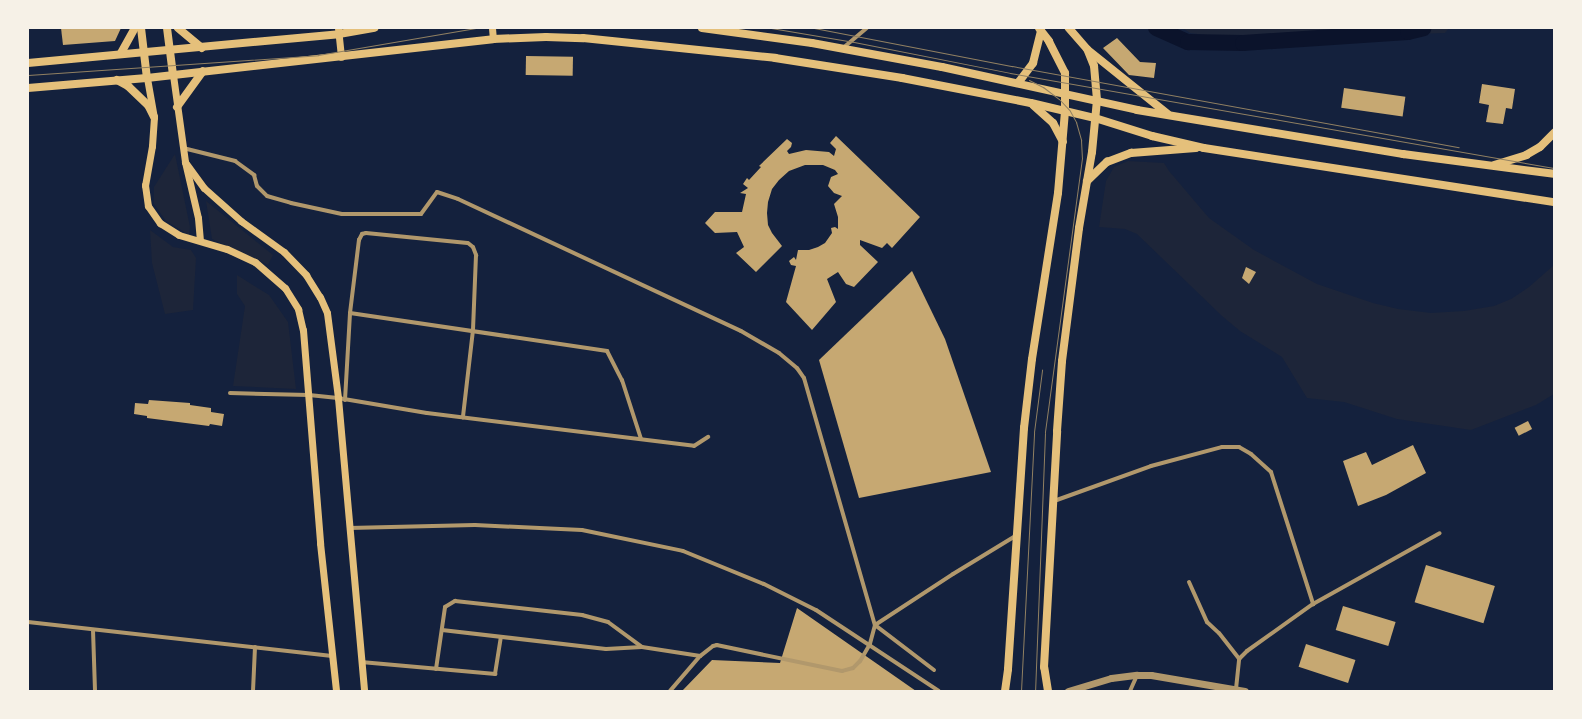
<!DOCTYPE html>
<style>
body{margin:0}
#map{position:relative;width:1582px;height:719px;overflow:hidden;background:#14213d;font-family:"Sofia Sans Condensed",sans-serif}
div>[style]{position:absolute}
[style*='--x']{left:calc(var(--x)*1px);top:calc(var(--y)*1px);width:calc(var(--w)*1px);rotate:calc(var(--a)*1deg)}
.green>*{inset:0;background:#1d2539}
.river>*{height:16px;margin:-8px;padding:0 8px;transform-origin:8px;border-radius:8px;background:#0b132b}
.building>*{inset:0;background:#c6a872;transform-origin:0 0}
.minor>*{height:4px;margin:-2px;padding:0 2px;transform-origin:2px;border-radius:2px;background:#b1986c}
.tertiary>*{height:7px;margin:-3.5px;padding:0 3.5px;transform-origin:3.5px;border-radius:3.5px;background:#b1986c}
.secondary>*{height:7px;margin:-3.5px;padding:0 3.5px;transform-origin:3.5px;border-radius:3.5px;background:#e5c07b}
.primary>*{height:8px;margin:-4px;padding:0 4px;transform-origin:4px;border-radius:4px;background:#e5c07b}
.tram>*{height:1px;margin:-0.5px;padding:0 0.5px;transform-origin:0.5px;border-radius:0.5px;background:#918062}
span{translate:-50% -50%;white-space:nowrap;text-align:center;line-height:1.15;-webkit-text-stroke:4px #f6f1e7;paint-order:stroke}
.frame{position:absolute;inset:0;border:29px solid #f6f1e7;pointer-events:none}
</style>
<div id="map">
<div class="green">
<i style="clip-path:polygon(1183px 28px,1378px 28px,1378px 30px,1349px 33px,1308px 41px,1228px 38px,1190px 33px)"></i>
<i style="clip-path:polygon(1413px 28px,1449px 28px,1445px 33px,1416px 34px)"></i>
<i style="clip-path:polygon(175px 154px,190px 227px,189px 235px,166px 221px,154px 204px,154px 187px)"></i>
<i style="clip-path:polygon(1128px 161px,1164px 163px,1169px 171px,1209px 218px,1254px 250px,1317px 284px,1373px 303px,1398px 309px,1431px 313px,1464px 311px,1494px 306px,1511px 299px,1529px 287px,1554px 265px,1554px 394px,1536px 405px,1471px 430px,1397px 419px,1344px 402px,1307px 398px,1282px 357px,1240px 331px,1222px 316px,1137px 234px,1125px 229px,1099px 227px,1106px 181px,1114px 167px)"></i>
<i style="clip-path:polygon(206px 201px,273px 255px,268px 265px,212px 239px)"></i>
<i style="clip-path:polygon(150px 230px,173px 247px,191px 250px,196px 258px,193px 310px,165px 314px,152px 263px)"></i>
<i style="clip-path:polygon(237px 275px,269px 295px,288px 322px,296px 389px,233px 386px,245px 306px,237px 294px)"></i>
</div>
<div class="river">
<i style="--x:1156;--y:28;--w:35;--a:24"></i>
<i style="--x:1188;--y:42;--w:55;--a:1"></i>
<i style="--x:1243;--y:43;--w:165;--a:-3.8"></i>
<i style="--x:1408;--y:32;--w:16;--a:-14"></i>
</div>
<div class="building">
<i style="clip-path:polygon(61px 28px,121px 28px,115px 41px,63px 45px)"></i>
<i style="clip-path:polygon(1117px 38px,1140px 62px,1156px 63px,1154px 78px,1129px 75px,1103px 48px)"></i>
<i style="left:526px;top:56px;width:47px;height:19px;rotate:1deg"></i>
<i style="clip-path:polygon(1482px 84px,1515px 89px,1512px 109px,1506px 108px,1503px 124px,1486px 122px,1489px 105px,1479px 103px)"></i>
<i style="left:1344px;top:88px;width:62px;height:20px;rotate:8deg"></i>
<i style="clip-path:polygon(836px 136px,920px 217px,892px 248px,887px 243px,882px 248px,860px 240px,860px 245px,878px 262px,854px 287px,846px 284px,838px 272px,827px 279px,836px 302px,812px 330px,786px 302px,796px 266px,791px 265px,789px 261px,794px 257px,796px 260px,798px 250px,809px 250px,818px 247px,825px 243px,832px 233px,831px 228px,835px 227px,838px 229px,838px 217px,834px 204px,842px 196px,834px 193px,828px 186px,831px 177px,838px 174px,835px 170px,823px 165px,805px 165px,789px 171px,779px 180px,772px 189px,768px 202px,767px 213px,768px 225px,772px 233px,782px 246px,756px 272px,736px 253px,744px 247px,737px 232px,715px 233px,705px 223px,715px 212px,742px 212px,746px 194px,740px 193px,748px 188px,743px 184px,747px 178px,749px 180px,761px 167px,759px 166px,787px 139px,792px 143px,791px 147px,787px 151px,789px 154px,806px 150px,829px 152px,834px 156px,836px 149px,830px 143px)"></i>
<i style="clip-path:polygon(1246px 267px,1256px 272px,1249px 284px,1242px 278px)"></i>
<i style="clip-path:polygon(912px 271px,945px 339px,991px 472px,859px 498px,819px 360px)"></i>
<i style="clip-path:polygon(149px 400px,190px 403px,190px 405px,211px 408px,211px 412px,224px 414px,222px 426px,210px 424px,209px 426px,147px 418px,147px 416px,134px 414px,135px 403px,148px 404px)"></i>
<i style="left:1528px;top:421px;width:9px;height:15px;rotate:63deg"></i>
<i style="clip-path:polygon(1413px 445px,1426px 473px,1386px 495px,1358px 506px,1343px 461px,1366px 452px,1372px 465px)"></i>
<i style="left:1426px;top:565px;width:72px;height:39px;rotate:17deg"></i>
<i style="left:1343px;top:606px;width:55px;height:25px;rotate:17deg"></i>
<i style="clip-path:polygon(797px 608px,916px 691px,682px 691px,712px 660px,780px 663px)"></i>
<i style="left:1306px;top:644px;width:52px;height:24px;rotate:18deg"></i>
</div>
<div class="minor">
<i style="--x:843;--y:48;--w:31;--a:-40"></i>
<i style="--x:183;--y:148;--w:54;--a:14"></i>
<i style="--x:235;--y:161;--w:24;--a:36"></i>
<i style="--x:254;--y:175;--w:11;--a:75"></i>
<i style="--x:257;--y:186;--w:14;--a:45"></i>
<i style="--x:267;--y:196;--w:25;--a:16"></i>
<i style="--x:291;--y:203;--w:52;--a:12.2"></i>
<i style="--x:342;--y:214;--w:79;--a:0"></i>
<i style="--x:421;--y:214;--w:27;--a:-54"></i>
<i style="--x:437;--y:192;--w:22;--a:18"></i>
<i style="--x:458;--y:199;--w:312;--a:25"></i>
<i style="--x:741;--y:331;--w:44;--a:30.1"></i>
<i style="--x:779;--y:353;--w:23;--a:40"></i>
<i style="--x:797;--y:368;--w:12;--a:55"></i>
<i style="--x:804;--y:378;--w:257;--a:74"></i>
<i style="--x:875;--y:625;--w:20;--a:105"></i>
<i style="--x:870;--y:644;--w:20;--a:120"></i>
<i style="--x:860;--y:661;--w:10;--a:135"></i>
<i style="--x:853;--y:668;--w:11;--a:165"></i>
<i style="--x:842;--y:671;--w:128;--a:-168.3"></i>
<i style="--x:717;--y:645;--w:4;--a:166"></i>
<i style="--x:713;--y:646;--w:16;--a:142"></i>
<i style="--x:700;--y:656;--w:46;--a:130.6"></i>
<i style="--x:350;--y:313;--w:260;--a:8.4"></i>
<i style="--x:607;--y:351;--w:33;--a:63"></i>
<i style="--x:622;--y:380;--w:62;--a:72.1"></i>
<i style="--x:230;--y:393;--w:79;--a:1.5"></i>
<i style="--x:309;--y:395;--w:29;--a:6"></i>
<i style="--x:338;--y:398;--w:90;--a:9.6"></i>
<i style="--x:427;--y:413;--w:269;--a:7"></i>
<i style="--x:694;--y:446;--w:17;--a:-33"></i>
<i style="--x:345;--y:400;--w:87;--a:-86.7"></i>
<i style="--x:350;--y:313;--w:74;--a:-83"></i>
<i style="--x:359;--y:240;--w:7;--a:-63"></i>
<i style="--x:362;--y:234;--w:4;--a:-14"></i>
<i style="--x:366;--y:233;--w:102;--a:5.6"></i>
<i style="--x:468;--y:243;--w:6;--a:39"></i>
<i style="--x:473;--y:247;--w:9;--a:69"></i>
<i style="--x:476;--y:255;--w:75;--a:92.3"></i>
<i style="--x:473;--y:330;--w:88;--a:96.6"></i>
<i style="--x:1054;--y:501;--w:103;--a:-19.8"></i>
<i style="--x:1151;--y:466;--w:73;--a:-15"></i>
<i style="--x:1222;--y:447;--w:17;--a:0"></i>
<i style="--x:1239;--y:447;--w:14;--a:30"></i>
<i style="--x:1251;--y:454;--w:27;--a:42"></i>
<i style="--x:1271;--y:472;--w:139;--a:72.3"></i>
<i style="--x:349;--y:528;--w:126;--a:-1.4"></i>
<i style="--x:475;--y:525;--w:107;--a:2.7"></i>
<i style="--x:582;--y:530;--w:103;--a:11.7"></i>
<i style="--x:683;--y:551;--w:87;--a:22.2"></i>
<i style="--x:764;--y:584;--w:58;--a:26.6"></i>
<i style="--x:816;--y:610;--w:147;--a:33.4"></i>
<i style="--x:1189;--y:582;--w:44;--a:65.8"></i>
<i style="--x:1207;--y:622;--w:16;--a:43"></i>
<i style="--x:1219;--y:633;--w:33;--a:52"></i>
<i style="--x:28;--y:622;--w:306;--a:6.4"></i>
<i style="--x:93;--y:630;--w:61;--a:88.1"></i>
<i style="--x:442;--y:630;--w:165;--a:6.6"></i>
<i style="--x:606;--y:649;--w:36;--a:-3"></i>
<i style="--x:642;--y:647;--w:59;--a:8.8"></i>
<i style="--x:361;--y:662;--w:135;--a:5.1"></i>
<i style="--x:495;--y:674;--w:37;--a:-81"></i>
<i style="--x:436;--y:669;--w:63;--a:-81.7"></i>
<i style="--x:445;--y:607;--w:12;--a:-31"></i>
<i style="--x:455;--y:601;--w:128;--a:6.3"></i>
<i style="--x:582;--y:615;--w:27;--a:15"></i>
<i style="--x:608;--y:622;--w:42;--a:36.3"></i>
<i style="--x:934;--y:670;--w:74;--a:-142.7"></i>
<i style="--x:875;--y:625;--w:93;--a:-33.2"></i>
<i style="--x:953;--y:574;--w:75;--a:-31.4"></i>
<i style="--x:1236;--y:689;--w:30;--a:-84"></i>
<i style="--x:1239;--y:659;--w:11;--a:-45"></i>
<i style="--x:1247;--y:651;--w:81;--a:-35.5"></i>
<i style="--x:1313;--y:604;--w:145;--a:-29.2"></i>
<i style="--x:253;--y:691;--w:44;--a:-87.4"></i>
<i style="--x:1130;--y:691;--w:17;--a:-66"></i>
</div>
<div class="tertiary">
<i style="--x:1068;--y:691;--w:45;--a:-16.8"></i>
<i style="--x:1111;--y:678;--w:26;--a:-7"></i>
<i style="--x:1137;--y:675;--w:14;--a:0"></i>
<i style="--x:1151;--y:675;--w:95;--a:9.7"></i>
</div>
<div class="secondary">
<i style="--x:338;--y:28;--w:29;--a:84"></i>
<i style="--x:492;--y:28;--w:11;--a:85"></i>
<i style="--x:173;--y:75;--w:88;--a:82.1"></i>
<i style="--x:185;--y:162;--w:57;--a:76.9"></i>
<i style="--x:198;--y:218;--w:22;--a:85"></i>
<i style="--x:147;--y:78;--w:40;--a:80"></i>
<i style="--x:154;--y:117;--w:29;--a:94"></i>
<i style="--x:152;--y:146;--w:40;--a:100"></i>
<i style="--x:145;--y:185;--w:21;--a:82"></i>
<i style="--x:148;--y:206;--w:21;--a:55"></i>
<i style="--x:160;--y:223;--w:22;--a:32"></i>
<i style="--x:179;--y:235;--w:50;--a:16.3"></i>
<i style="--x:227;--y:249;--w:31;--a:25"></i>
<i style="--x:255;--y:262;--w:40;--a:41"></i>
<i style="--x:285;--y:288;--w:25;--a:58"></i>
<i style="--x:298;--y:309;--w:22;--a:77"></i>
<i style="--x:303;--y:330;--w:214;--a:85.4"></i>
<i style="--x:320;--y:543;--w:149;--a:83.8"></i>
<i style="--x:185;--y:162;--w:32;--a:54"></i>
<i style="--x:204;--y:188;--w:50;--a:41.7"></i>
<i style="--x:241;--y:221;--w:53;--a:35.8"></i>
<i style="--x:284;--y:252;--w:32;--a:46"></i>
<i style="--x:306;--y:275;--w:26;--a:58"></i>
<i style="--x:320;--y:297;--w:17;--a:66"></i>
<i style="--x:327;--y:313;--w:86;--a:82.6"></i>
<i style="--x:338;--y:398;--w:294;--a:84.9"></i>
</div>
<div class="primary">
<i style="--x:141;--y:28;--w:50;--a:83.2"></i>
<i style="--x:167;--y:28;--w:47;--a:82.7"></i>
<i style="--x:178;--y:28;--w:31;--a:40"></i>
<i style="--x:702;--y:28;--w:111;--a:7.8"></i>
<i style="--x:812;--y:43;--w:132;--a:10.5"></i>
<i style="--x:942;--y:67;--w:200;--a:12.4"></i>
<i style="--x:1137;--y:110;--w:270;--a:9.4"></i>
<i style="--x:1403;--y:154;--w:152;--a:7.5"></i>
<i style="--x:1088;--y:50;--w:102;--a:38.7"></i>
<i style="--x:121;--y:53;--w:29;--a:-61"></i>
<i style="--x:28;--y:63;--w:312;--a:-5.3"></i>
<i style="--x:339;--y:34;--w:36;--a:-10"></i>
<i style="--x:117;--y:80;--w:13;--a:29"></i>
<i style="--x:128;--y:86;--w:28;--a:44"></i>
<i style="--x:148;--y:105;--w:13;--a:63"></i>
<i style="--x:1018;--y:83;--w:25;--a:-53"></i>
<i style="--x:1033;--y:63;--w:33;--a:-76"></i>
<i style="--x:28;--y:88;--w:119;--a:-4.8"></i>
<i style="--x:147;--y:78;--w:348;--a:-6.4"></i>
<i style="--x:493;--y:39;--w:53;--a:-2.2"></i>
<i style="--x:546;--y:37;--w:37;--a:2"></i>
<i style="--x:583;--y:38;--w:193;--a:5.9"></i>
<i style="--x:775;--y:58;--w:129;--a:8.9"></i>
<i style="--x:902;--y:78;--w:131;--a:11"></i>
<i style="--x:1031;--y:103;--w:66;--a:13.2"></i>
<i style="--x:1095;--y:118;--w:60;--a:17.5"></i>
<i style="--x:1152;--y:136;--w:53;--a:13"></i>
<i style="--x:1204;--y:148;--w:354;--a:8.8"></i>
<i style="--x:1033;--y:105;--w:27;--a:42"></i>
<i style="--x:1053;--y:123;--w:21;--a:62"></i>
<i style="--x:177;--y:107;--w:44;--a:-54.2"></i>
<i style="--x:1494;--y:165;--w:34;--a:-17"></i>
<i style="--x:1526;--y:155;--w:16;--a:-30"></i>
<i style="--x:1540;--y:147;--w:20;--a:-45"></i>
<i style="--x:1087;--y:181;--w:28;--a:-44"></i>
<i style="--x:1107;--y:162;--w:26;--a:-21"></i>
<i style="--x:1131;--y:153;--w:65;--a:-4.4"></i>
<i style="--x:1005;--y:691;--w:22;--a:-82"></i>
<i style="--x:1008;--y:669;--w:242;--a:-86.2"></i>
<i style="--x:1024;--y:428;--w:69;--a:-83.4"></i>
<i style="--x:1032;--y:359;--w:168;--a:-81.1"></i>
<i style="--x:1058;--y:193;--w:81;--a:-85.1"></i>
<i style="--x:1065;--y:112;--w:39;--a:-90"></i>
<i style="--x:1065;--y:73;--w:36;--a:-117"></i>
<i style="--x:1049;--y:41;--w:16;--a:-128"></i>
<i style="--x:1048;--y:691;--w:24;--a:-99"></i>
<i style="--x:1044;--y:667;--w:236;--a:-86.8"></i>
<i style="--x:1057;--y:431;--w:70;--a:-85.9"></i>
<i style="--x:1062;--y:361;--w:134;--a:-82.7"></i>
<i style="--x:1079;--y:228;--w:77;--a:-80.3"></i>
<i style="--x:1092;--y:152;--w:52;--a:-84.5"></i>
<i style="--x:1097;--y:100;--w:34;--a:-95"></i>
<i style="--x:1094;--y:66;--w:18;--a:-112"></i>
<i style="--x:1087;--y:49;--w:28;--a:-131"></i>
</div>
<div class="tram">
<i style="--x:771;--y:28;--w:84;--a:9.6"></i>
<i style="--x:854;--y:42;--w:159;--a:11.2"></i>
<i style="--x:1010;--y:73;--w:552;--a:9.91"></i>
<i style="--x:814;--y:28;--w:202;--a:10.9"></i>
<i style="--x:1012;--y:66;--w:454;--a:10.3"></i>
<i style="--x:28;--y:75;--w:291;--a:-3.9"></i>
<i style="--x:318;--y:55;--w:160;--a:-9.7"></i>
<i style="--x:1029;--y:80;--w:16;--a:27"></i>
<i style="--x:1043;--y:87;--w:20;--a:37"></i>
<i style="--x:1059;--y:99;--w:16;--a:47"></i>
<i style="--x:1070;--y:111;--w:13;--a:61"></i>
<i style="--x:1076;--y:122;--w:19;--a:74"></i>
<i style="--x:1081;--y:140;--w:18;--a:87"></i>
<i style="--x:1082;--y:158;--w:277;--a:97.7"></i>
<i style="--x:1045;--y:433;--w:258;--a:92.2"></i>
<i style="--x:1021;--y:691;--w:259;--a:-87.1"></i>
<i style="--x:1034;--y:432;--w:63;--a:-82.6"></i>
</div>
<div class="frame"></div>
</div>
